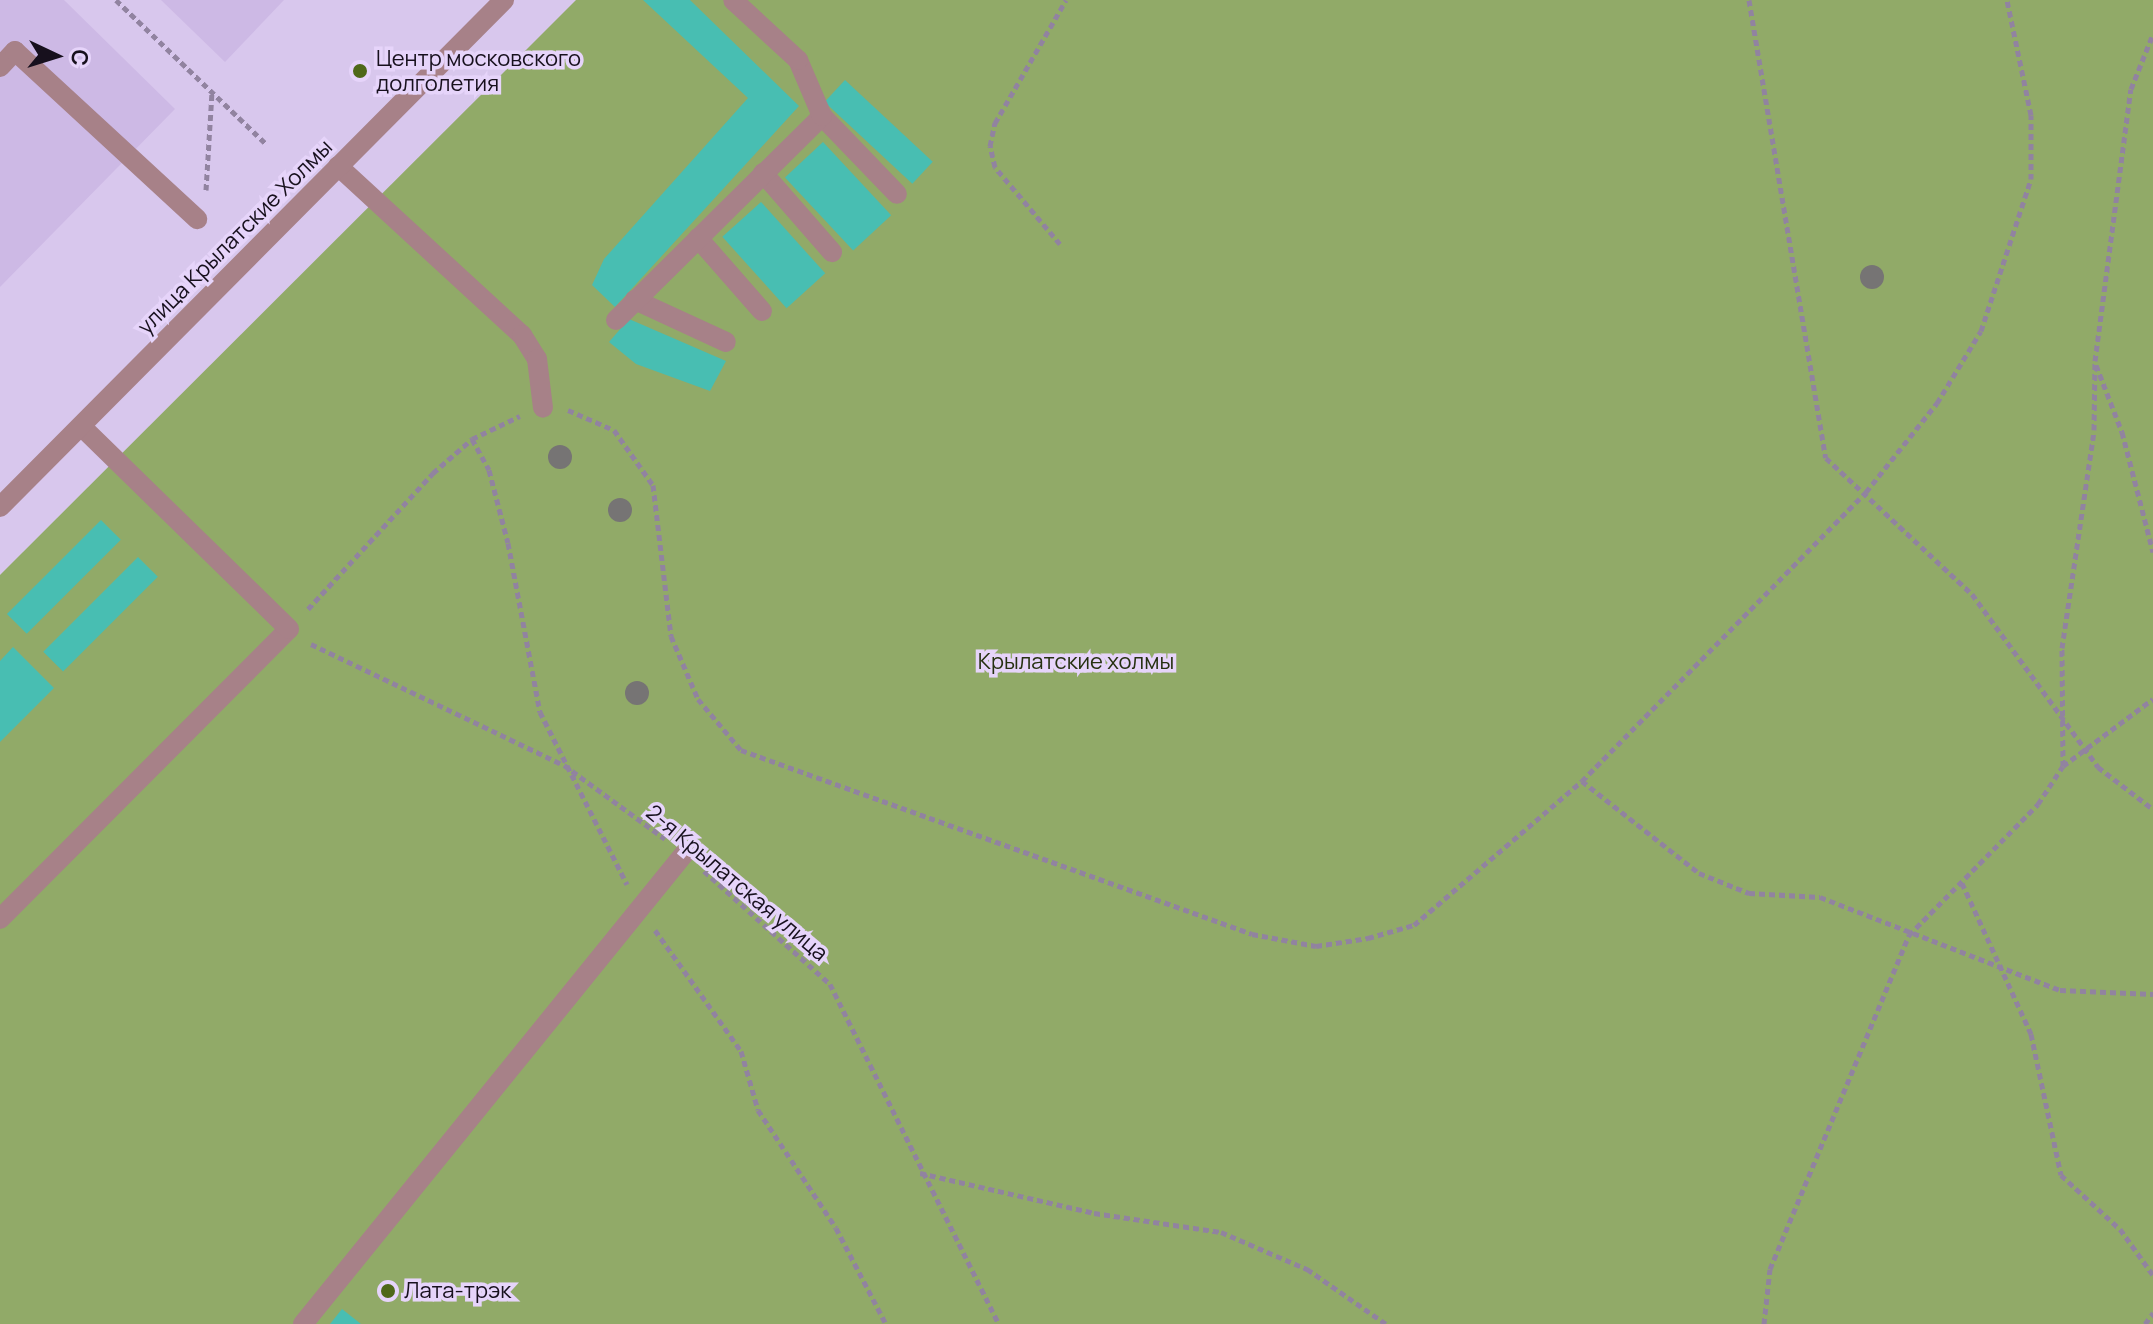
<!DOCTYPE html>
<meta charset="utf-8">
<style>
body{margin:0}
#map{position:relative;width:2153px;height:1324px;overflow:hidden;background:#d8c7ed;font-family:Manrope,sans-serif}
div>[style]{position:absolute}
[style*='--x']{left:calc(var(--x)*1px);top:calc(var(--y)*1px);width:calc(var(--w)*1px);rotate:calc(var(--a)*1deg)}
.built>*{inset:0;background:#cdb9e5}
.green>*{inset:0;background:#91aa68}
.building>*{inset:0;background:#48beb2;transform-origin:0 0}
.path>*{height:5px;margin-top:-2.5px;transform-origin:0;background:repeating-linear-gradient(90deg,#9183a0 0 6px,transparent 0 10px)}
.service>*{height:20px;margin:-10px;padding:0 10px;transform-origin:10px;border-radius:10px;background:#a78188}
.tertiary>*{height:20px;margin:-10px;padding:0 10px;transform-origin:10px;border-radius:10px;background:#a78188}
.trees>*{width:24px;height:24px;margin:-12px;border-radius:50%;background:#767474}
.dots>*{width:22px;height:22px;translate:-50% -50%;box-sizing:border-box;border:4px solid #e6d4fa;border-radius:50%}
span{translate:-50% -50%;white-space:nowrap;text-align:center;line-height:1.15;-webkit-text-stroke:7px #e6d4fa;paint-order:stroke}
.poi-label{font-size:22px;color:#17101d}
.left{translate:0 -50%;text-align:left}
.street-label{font-size:22px;color:#17101d}
.park-label{font-size:22px;color:#263111}
.north{position:absolute;left:16px;top:16px;width:80px;height:80px;-webkit-text-stroke:6px #e6d4fa;paint-order:stroke;rotate:94deg;font-size:22px;font-weight:700;line-height:32px;text-align:center;color:#17101d}
.north::after{content:'';display:block;margin:auto;width:28px;height:36px;background:#17101d;clip-path:polygon(50% 0,100% 100%,50% 72%,0 100%)}
</style>
<div id="map">
<div class="built">
<i style="clip-path:polygon(0 0,64px 0,175px 109px,0 287px)"></i>
<i style="clip-path:polygon(161px 0,284px 0,225px 62px)"></i>
</div>
<div class="green">
<i style="clip-path:polygon(576px 0,2153px 0,2153px 1324px,0 1324px,0 575px)"></i>
</div>
<div class="building">
<i style="clip-path:polygon(643px 0,690px 0,799px 106px,615px 307px,592px 285px,604px 259px,748px 98px)"></i>
<i style="left:845px;top:80px;width:120px;height:30px;rotate:43deg"></i>
<i style="left:823px;top:142px;width:100px;height:52px;rotate:47deg"></i>
<i style="left:761px;top:202px;width:96px;height:52px;rotate:48deg"></i>
<i style="clip-path:polygon(629px 319px,726px 361px,710px 391px,636px 364px,609px 342px)"></i>
<i style="left:101px;top:520px;width:28px;height:133px;rotate:45deg"></i>
<i style="left:138px;top:557px;width:28px;height:134px;rotate:45deg"></i>
<i style="clip-path:polygon(13px 647px,54px 688px,0 742px,0 661px)"></i>
<i style="clip-path:polygon(342px 1309px,361px 1324px,330px 1324px)"></i>
</div>
<div class="path">
<i style="--x:116;--y:0;--w:209;--a:43.8"></i>
<i style="--x:1749;--y:0;--w:464;--a:80.5"></i>
<i style="--x:1826;--y:458;--w:200;--a:43"></i>
<i style="--x:1972;--y:594;--w:214;--a:53.9"></i>
<i style="--x:2098;--y:767;--w:69;--a:37.4"></i>
<i style="--x:206;--y:190;--w:98;--a:-86.5"></i>
<i style="--x:1060;--y:244;--w:101;--a:-130.2"></i>
<i style="--x:995;--y:167;--w:22;--a:-103"></i>
<i style="--x:990;--y:146;--w:24;--a:-78"></i>
<i style="--x:995;--y:123;--w:142;--a:-60"></i>
<i style="--x:2096;--y:365;--w:72;--a:68.8"></i>
<i style="--x:2122;--y:432;--w:124;--a:75.5"></i>
<i style="--x:568;--y:410;--w:50;--a:23.5"></i>
<i style="--x:614;--y:430;--w:67;--a:54.7"></i>
<i style="--x:653;--y:485;--w:152;--a:83.2"></i>
<i style="--x:671;--y:636;--w:69;--a:66.8"></i>
<i style="--x:698;--y:699;--w:67;--a:49.9"></i>
<i style="--x:741;--y:750;--w:543;--a:19.8"></i>
<i style="--x:1252;--y:934;--w:65;--a:10.6"></i>
<i style="--x:1316;--y:946;--w:53;--a:-8.7"></i>
<i style="--x:1368;--y:938;--w:48;--a:-15.8"></i>
<i style="--x:1414;--y:925;--w:221;--a:-40.6"></i>
<i style="--x:1582;--y:781;--w:405;--a:-45.5"></i>
<i style="--x:1866;--y:492;--w:114;--a:-51.4"></i>
<i style="--x:1937;--y:403;--w:84;--a:-58.6"></i>
<i style="--x:1981;--y:331;--w:160;--a:-71.8"></i>
<i style="--x:2031;--y:179;--w:64;--a:-90"></i>
<i style="--x:2031;--y:115;--w:117;--a:-101.8"></i>
<i style="--x:472;--y:439;--w:35;--a:61"></i>
<i style="--x:489;--y:470;--w:75;--a:75.4"></i>
<i style="--x:508;--y:543;--w:172;--a:79.3"></i>
<i style="--x:540;--y:712;--w:193;--a:63.2"></i>
<i style="--x:308;--y:609;--w:185;--a:-47.4"></i>
<i style="--x:433;--y:473;--w:52;--a:-41.1"></i>
<i style="--x:472;--y:439;--w:53;--a:-25.6"></i>
<i style="--x:311;--y:644;--w:280;--a:25.6"></i>
<i style="--x:564;--y:765;--w:125;--a:36.2"></i>
<i style="--x:2063;--y:766;--w:112;--a:-36.7"></i>
<i style="--x:1582;--y:781;--w:149;--a:38.2"></i>
<i style="--x:1699;--y:873;--w:54;--a:21.8"></i>
<i style="--x:1749;--y:893;--w:71;--a:3.2"></i>
<i style="--x:1820;--y:897;--w:257;--a:21.2"></i>
<i style="--x:2060;--y:990;--w:93;--a:2.5"></i>
<i style="--x:704;--y:871;--w:169;--a:41.9"></i>
<i style="--x:830;--y:984;--w:380;--a:63.6"></i>
<i style="--x:1962;--y:883;--w:166;--a:65.4"></i>
<i style="--x:2031;--y:1034;--w:144;--a:78"></i>
<i style="--x:2061;--y:1175;--w:80;--a:42.5"></i>
<i style="--x:2120;--y:1229;--w:57;--a:54.3"></i>
<i style="--x:655;--y:930;--w:148;--a:54.6"></i>
<i style="--x:741;--y:1051;--w:61;--a:73.9"></i>
<i style="--x:758;--y:1110;--w:141;--a:56.5"></i>
<i style="--x:836;--y:1228;--w:108;--a:62.5"></i>
<i style="--x:920;--y:1173;--w:179;--a:12.9"></i>
<i style="--x:1094;--y:1213;--w:128;--a:8.5"></i>
<i style="--x:1221;--y:1232;--w:94;--a:23.3"></i>
<i style="--x:1307;--y:1269;--w:96;--a:34.8"></i>
<i style="--x:1764;--y:1324;--w:55;--a:-83.8"></i>
<i style="--x:1770;--y:1269;--w:362;--a:-67.4"></i>
<i style="--x:1909;--y:935;--w:184;--a:-45.4"></i>
<i style="--x:2038;--y:804;--w:45;--a:-56.7"></i>
<i style="--x:2063;--y:766;--w:118;--a:-90.5"></i>
<i style="--x:2062;--y:648;--w:220;--a:-81.6"></i>
<i style="--x:2094;--y:430;--w:69;--a:-89.2"></i>
<i style="--x:2095;--y:361;--w:274;--a:-82.5"></i>
<i style="--x:2131;--y:89;--w:59;--a:-68.2"></i>
<i style="--x:2145;--y:1324;--w:14;--a:-54"></i>
</div>
<div class="service">
<i style="--x:0;--y:67;--w:22;--a:-47"></i>
<i style="--x:15;--y:51;--w:248;--a:42.7"></i>
<i style="--x:822;--y:116;--w:108;--a:46.1"></i>
<i style="--x:338;--y:166;--w:250;--a:42.6"></i>
<i style="--x:522;--y:335;--w:28;--a:58"></i>
<i style="--x:537;--y:359;--w:49;--a:83"></i>
<i style="--x:763;--y:173;--w:105;--a:48.9"></i>
<i style="--x:698;--y:238;--w:97;--a:48.8"></i>
<i style="--x:635;--y:300;--w:100;--a:24.8"></i>
<i style="--x:616;--y:320;--w:290;--a:-44.7"></i>
<i style="--x:822;--y:116;--w:61;--a:-113.2"></i>
<i style="--x:798;--y:60;--w:88;--a:-137.3"></i>
<i style="--x:0;--y:919;--w:409;--a:-45.1"></i>
<i style="--x:289;--y:629;--w:289;--a:-135.7"></i>
<i style="--x:303;--y:1324;--w:605;--a:-50.97"></i>
</div>
<div class="tertiary">
<i style="--x:0;--y:507;--w:715;--a:-45.17"></i>
</div>
<div class="trees">
<i style="left:1872px;top:277px"></i>
<i style="left:560px;top:457px"></i>
<i style="left:620px;top:510px"></i>
<i style="left:637px;top:693px"></i>
</div>
<div class="dots">
<i style="left:360px;top:71px;background:#4f6819"></i>
<i style="left:388px;top:1291px;background:#4f6819"></i>
</div>
<div class="poi-label">
<span class="left" style="left:376px;top:71px">Центр московского<br>долголетия</span>
<span class="left" style="left:404px;top:1291px">Лата-трэк</span>
</div>
<div class="street-label">
<span style="left:235px;top:237px;rotate:-45deg">улица Крылатские Холмы</span>
<span style="left:737px;top:883px;rotate:40deg">2-я Крылатская улица</span>
</div>
<div class="park-label">
<span style="left:1076px;top:662px">Крылатские холмы</span>
</div>
<div class="north">С</div>
</div>
